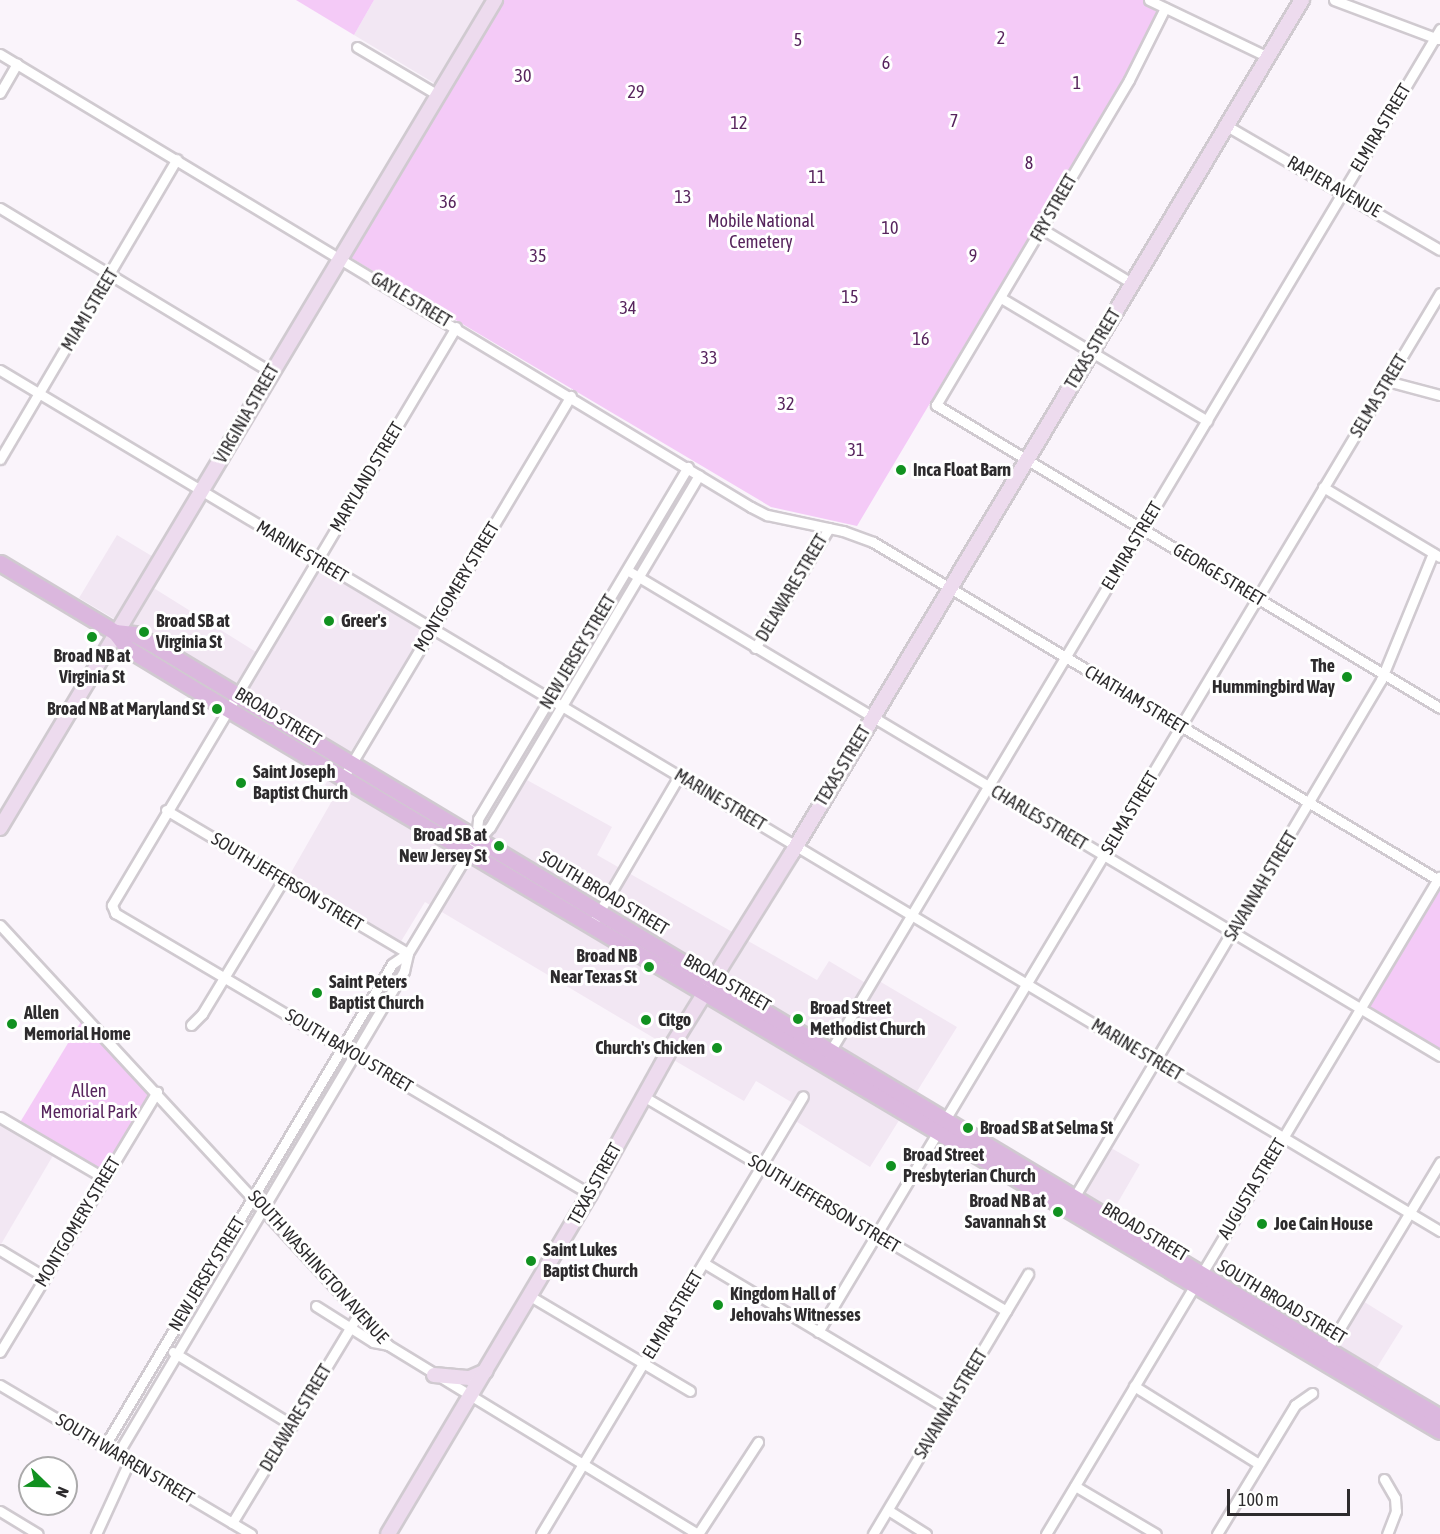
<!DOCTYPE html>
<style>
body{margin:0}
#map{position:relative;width:1440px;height:1534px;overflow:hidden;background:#faf4fb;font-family:"Asap Condensed",sans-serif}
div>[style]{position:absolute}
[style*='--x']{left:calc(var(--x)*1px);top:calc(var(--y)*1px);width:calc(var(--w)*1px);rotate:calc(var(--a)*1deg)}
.built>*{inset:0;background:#f2e7f3;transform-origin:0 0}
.green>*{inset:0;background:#f4caf7}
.roads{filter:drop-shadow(2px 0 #d0cad0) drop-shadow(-2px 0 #d0cad0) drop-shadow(0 2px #d0cad0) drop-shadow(0 -2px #d0cad0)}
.street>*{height:9px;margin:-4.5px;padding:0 4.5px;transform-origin:4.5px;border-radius:4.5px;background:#fff}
.secondary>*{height:14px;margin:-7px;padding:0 7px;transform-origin:7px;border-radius:7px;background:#eddbee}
.primary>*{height:15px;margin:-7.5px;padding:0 7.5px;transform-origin:7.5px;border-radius:7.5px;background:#dbb7de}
.dots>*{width:16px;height:16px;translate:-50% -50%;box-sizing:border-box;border:3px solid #fff;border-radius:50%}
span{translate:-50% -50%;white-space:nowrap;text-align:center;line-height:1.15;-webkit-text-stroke:6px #fff;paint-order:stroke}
.park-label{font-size:18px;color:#57245d}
.street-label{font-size:18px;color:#2d2b2d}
.poi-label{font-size:18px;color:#2d2b2d;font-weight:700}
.left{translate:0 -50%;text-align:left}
.right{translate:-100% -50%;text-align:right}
.north{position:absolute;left:18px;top:1456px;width:60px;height:60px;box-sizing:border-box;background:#fff;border:2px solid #abaaab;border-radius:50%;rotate:113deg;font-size:16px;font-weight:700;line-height:24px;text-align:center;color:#2d2b2d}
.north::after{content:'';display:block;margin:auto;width:21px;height:27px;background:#119120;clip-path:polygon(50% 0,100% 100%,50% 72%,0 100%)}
.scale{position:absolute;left:1227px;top:1489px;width:123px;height:27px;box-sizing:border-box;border:3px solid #2d2b2d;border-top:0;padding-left:8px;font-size:18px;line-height:21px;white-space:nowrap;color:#2d2b2d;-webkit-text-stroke:4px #fff;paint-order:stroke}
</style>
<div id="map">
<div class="built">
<i style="clip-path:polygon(374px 0,489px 0,439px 86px,354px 35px)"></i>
<i style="clip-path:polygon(117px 535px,165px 564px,152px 587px,264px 657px,319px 565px,425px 631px,334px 779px,475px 863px,527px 780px,612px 827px,597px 855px,817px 980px,829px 961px,869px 985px,874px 978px,957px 1027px,870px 1167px,794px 1120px,801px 1108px,756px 1081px,744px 1101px,660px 1052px,664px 1044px,425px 902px,400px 943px,289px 876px,337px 792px,325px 785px,343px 754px,79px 598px)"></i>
<i style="clip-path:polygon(0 1112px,58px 1147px,0 1246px)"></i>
<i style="left:1106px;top:1145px;width:39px;height:63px;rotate:30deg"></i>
<i style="left:1358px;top:1298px;width:53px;height:56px;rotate:32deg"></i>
</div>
<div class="green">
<i style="clip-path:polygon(296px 0,374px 0,354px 35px)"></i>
<i style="clip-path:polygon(501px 0,1146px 0,1144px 4px,1157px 12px,1127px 72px,857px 526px,771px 507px,348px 256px)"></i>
<i style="clip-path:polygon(1440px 881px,1440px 1056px,1360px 1008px)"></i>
<i style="clip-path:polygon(82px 1020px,151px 1093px,103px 1173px,19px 1124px)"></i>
</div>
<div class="roads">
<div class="street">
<i style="--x:1149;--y:0;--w:132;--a:25.6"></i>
<i style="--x:1334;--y:0;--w:111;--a:20.6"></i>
<i style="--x:1165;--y:8;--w:80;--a:116.6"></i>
<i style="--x:1129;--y:80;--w:378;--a:120.7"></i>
<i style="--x:936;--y:405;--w:588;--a:31.01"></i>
<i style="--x:357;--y:47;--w:94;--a:30.7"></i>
<i style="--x:0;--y:54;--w:877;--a:31.1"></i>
<i style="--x:751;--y:507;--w:18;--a:27"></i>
<i style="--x:767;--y:515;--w:78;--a:11.9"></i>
<i style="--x:843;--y:531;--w:32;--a:20"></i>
<i style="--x:873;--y:542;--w:661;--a:30.87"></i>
<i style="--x:0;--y:93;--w:34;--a:-60"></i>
<i style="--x:1227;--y:126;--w:246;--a:30.2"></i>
<i style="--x:0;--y:208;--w:317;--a:31.2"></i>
<i style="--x:1042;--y:229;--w:106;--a:31.1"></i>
<i style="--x:1001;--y:298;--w:240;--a:30.8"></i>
<i style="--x:456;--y:327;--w:673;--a:120.76"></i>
<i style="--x:112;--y:905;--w:9;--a:69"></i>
<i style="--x:115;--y:913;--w:552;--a:30.61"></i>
<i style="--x:0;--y:370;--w:1678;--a:30.88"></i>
<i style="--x:1387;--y:381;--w:55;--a:14.8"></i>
<i style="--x:0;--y:459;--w:348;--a:-59.5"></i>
<i style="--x:1323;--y:487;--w:136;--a:30.9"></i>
<i style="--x:627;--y:570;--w:947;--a:30.87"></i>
<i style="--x:755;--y:648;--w:141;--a:-58.3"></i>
<i style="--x:343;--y:778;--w:445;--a:-59.2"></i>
<i style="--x:166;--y:810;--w:281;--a:30.6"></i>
<i style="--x:476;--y:839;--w:20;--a:-84"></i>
<i style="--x:478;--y:819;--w:410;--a:-59.2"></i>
<i style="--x:0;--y:925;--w:572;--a:47.27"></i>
<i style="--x:388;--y:1345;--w:363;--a:31.4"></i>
<i style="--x:591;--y:926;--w:174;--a:-59.6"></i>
<i style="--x:191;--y:1025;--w:16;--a:-45"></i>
<i style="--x:202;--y:1014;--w:157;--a:-58.8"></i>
<i style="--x:828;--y:1055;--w:1195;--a:-59.18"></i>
<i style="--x:643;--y:1096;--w:422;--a:30.6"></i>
<i style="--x:0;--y:1117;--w:121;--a:30.4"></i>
<i style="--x:1072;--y:1201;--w:606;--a:-59.33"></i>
<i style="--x:1381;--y:680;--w:137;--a:-67.7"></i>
<i style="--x:0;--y:1250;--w:52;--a:31"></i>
<i style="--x:704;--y:1263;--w:284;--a:30.9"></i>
<i style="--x:530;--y:1296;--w:186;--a:30.7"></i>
<i style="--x:316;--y:1306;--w:67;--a:32.3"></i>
<i style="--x:373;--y:1342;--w:15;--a:11"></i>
<i style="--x:818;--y:1332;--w:1211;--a:-59.09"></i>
<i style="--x:0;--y:1352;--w:304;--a:-58.9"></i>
<i style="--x:173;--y:1352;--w:140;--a:31.5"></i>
<i style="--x:1325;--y:1353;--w:223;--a:-58.9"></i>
<i style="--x:0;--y:1385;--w:292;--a:30.7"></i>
<i style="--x:1134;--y:1386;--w:147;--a:32"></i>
<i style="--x:104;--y:1447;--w:562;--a:-59.19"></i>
<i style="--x:392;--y:964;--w:19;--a:-35"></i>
<i style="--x:117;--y:1455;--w:563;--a:-59.33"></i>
<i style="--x:404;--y:971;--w:18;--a:-77"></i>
<i style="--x:408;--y:953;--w:117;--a:-59"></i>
<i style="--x:468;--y:853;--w:34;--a:-50"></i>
<i style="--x:490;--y:827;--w:409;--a:-59.3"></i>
<i style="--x:1384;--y:1479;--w:22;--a:60"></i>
<i style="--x:1395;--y:1498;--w:13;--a:86"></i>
<i style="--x:1396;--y:1511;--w:25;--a:111"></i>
<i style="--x:1075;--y:1486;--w:94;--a:30.7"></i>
<i style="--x:888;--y:1510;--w:45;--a:32.3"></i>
<i style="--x:0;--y:1511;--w:44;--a:31.2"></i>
<i style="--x:232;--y:1523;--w:245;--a:-58.8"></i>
<i style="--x:96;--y:1534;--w:79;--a:-65.4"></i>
<i style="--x:541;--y:1534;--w:510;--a:-59.11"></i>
<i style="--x:698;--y:1534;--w:110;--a:-56.9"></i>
<i style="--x:873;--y:1534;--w:303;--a:-59.2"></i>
<i style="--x:1046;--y:1534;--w:766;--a:-59.11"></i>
<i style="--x:1217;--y:1534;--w:151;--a:-58.8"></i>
<i style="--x:1295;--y:1405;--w:21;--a:-35"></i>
</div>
<div class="secondary">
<i style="--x:0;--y:828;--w:965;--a:-59.13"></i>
<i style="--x:434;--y:1375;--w:36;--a:5"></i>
<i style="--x:470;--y:1378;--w:17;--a:-24"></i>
<i style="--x:388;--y:1534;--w:395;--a:-59.3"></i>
<i style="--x:590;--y:1194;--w:171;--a:-61"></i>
<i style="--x:673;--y:1044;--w:225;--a:-58.1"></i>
<i style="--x:792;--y:853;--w:994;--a:-59.13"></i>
</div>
<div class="primary">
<i style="--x:0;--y:563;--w:134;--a:31"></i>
<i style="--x:115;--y:632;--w:20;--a:53"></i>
<i style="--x:127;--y:648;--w:92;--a:31.3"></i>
<i style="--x:206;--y:696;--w:1436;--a:30.78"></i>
<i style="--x:115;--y:632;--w:19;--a:6"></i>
<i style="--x:134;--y:634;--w:29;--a:29"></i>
<i style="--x:159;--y:648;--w:1494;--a:30.98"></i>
</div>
</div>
<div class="dots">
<i style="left:901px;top:470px;background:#119120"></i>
<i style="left:329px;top:621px;background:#119120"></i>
<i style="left:144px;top:632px;background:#119120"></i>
<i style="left:92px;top:637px;background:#119120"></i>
<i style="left:1347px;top:677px;background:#119120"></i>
<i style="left:217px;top:709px;background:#119120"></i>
<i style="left:241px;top:783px;background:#119120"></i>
<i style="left:499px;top:846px;background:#119120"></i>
<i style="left:649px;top:967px;background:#119120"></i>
<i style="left:317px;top:993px;background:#119120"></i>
<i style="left:798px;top:1019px;background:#119120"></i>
<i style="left:646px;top:1020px;background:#119120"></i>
<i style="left:12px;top:1024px;background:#119120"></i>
<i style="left:717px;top:1048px;background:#119120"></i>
<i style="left:968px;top:1128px;background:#119120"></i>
<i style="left:891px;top:1166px;background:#119120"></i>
<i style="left:1058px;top:1212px;background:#119120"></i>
<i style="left:1262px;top:1224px;background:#119120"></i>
<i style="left:531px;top:1261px;background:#119120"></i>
<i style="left:718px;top:1305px;background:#119120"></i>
</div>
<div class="park-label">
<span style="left:1001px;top:38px">2</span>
<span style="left:798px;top:40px">5</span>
<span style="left:886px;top:63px">6</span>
<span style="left:523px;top:76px">30</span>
<span style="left:1077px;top:83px">1</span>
<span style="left:636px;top:92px">29</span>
<span style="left:954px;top:121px">7</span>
<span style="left:739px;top:123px">12</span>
<span style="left:1029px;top:163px">8</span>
<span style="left:817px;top:177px">11</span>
<span style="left:683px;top:197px">13</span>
<span style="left:448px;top:202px">36</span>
<span style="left:761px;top:232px">Mobile National<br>Cemetery</span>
<span style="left:890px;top:228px">10</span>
<span style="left:538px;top:256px">35</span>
<span style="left:973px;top:256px">9</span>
<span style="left:850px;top:297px">15</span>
<span style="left:628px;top:308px">34</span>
<span style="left:921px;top:339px">16</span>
<span style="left:709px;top:358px">33</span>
<span style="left:786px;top:404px">32</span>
<span style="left:856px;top:450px">31</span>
<span style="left:89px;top:1102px">Allen<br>Memorial Park</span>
</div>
<div class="street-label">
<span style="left:1381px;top:128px;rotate:-59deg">ELMIRA STREET</span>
<span style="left:1334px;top:187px;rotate:30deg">RAPIER AVENUE</span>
<span style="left:1054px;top:208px;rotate:-60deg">FRY STREET</span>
<span style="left:411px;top:300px;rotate:31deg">GAYLE STREET</span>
<span style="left:90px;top:310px;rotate:-59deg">MIAMI STREET</span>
<span style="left:1093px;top:349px;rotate:-59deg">TEXAS STREET</span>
<span style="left:1379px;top:396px;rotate:-59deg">SELMA STREET</span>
<span style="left:247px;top:414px;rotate:-60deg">VIRGINIA STREET</span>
<span style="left:367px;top:477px;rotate:-59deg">MARYLAND STREET</span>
<span style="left:1132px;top:546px;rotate:-59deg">ELMIRA STREET</span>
<span style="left:302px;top:552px;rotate:31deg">MARINE STREET</span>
<span style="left:1219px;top:575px;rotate:31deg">GEORGE STREET</span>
<span style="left:457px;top:587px;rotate:-59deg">MONTGOMERY STREET</span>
<span style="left:792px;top:588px;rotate:-59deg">DELAWARE STREET</span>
<span style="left:578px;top:652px;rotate:-59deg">NEW JERSEY STREET</span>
<span style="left:1136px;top:700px;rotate:31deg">CHATHAM STREET</span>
<span style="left:278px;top:717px;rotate:31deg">BROAD STREET</span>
<span style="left:843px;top:766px;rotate:-59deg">TEXAS STREET</span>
<span style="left:720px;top:800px;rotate:31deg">MARINE STREET</span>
<span style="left:1130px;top:813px;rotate:-59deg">SELMA STREET</span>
<span style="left:1039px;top:818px;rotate:31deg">CHARLES STREET</span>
<span style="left:287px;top:882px;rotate:31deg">SOUTH JEFFERSON STREET</span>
<span style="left:1261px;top:886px;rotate:-59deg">SAVANNAH STREET</span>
<span style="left:604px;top:893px;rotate:31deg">SOUTH BROAD STREET</span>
<span style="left:727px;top:983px;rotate:30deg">BROAD STREET</span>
<span style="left:1137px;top:1050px;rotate:31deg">MARINE STREET</span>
<span style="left:349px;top:1051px;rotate:31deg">SOUTH BAYOU STREET</span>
<span style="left:595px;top:1184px;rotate:-61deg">TEXAS STREET</span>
<span style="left:1252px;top:1189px;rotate:-59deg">AUGUSTA STREET</span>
<span style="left:824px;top:1204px;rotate:31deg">SOUTH JEFFERSON STREET</span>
<span style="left:78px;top:1222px;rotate:-59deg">MONTGOMERY STREET</span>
<span style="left:1145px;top:1232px;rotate:31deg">BROAD STREET</span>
<span style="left:318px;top:1267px;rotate:48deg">SOUTH WASHINGTON AVENUE</span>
<span style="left:207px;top:1274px;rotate:-59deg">NEW JERSEY STREET</span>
<span style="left:1282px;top:1302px;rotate:31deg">SOUTH BROAD STREET</span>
<span style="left:673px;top:1315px;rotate:-59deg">ELMIRA STREET</span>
<span style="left:951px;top:1404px;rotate:-59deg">SAVANNAH STREET</span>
<span style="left:296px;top:1418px;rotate:-59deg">DELAWARE STREET</span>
<span style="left:125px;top:1459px;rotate:31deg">SOUTH WARREN STREET</span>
</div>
<div class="poi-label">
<span class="left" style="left:913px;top:470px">Inca Float Barn</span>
<span class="left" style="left:341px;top:621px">Greer's</span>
<span class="left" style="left:156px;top:632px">Broad SB at<br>Virginia St</span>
<span style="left:92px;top:667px">Broad NB at<br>Virginia St</span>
<span class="right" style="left:1335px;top:677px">The<br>Hummingbird Way</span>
<span class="right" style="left:205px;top:709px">Broad NB at Maryland St</span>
<span class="left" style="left:253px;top:783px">Saint Joseph<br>Baptist Church</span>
<span class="right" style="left:487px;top:846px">Broad SB at<br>New Jersey St</span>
<span class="right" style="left:637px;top:967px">Broad NB<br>Near Texas St</span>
<span class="left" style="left:329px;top:993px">Saint Peters<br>Baptist Church</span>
<span class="left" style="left:810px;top:1019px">Broad Street<br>Methodist Church</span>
<span class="left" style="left:24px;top:1024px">Allen<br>Memorial Home</span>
<span class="left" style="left:658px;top:1020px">Citgo</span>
<span class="right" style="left:705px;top:1048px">Church's Chicken</span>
<span class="left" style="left:980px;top:1128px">Broad SB at Selma St</span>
<span class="left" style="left:903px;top:1166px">Broad Street<br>Presbyterian Church</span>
<span class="right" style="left:1046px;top:1212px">Broad NB at<br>Savannah St</span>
<span class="left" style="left:1274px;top:1224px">Joe Cain House</span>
<span class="left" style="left:543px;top:1261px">Saint Lukes<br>Baptist Church</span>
<span class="left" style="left:730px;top:1305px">Kingdom Hall of<br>Jehovahs Witnesses</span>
</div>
<div class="north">N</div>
<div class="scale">100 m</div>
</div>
